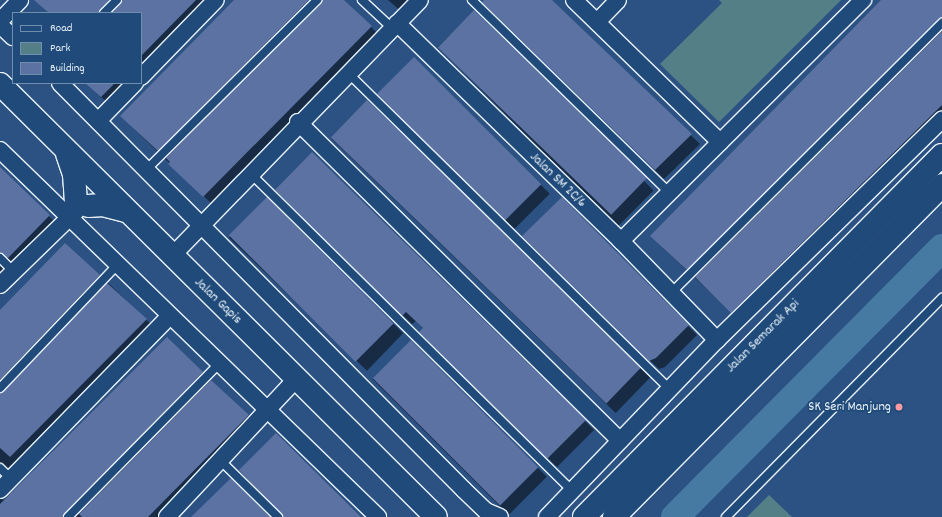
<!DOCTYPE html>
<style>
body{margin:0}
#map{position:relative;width:942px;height:517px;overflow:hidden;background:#2b5282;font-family:Dekko,sans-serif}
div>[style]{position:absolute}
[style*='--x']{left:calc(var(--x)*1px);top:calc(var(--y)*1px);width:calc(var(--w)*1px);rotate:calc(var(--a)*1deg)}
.green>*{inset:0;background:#557f87}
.shadow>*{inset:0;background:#0007;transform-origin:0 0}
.river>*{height:28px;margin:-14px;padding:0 14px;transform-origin:14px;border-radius:14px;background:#467aa3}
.building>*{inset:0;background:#5c72a3;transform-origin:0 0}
.roads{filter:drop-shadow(1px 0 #e8f1f8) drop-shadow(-1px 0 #e8f1f8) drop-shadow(0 1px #e8f1f8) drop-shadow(0 -1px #e8f1f8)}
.lane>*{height:8px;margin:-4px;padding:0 4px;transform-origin:4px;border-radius:4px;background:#1f4a7a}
.street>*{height:16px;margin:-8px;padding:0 8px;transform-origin:8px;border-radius:8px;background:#1f4a7a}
.secondary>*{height:22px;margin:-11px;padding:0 11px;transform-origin:11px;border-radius:11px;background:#1f4a7a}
.dots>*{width:11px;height:11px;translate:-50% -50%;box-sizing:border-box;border:2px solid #1f4a7a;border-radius:50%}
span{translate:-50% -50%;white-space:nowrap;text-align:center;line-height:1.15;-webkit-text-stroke:3.5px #1f4a7a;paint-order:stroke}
.street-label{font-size:14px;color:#e8f1f8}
.poi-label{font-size:14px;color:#e8f1f8}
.right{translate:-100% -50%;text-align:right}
.legend{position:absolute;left:12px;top:12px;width:130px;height:72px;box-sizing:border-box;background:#1f4a7a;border:1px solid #6f8dac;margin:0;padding:5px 7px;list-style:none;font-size:12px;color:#e8f1f8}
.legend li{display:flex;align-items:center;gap:8px;height:20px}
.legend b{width:20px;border:1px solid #6f8dac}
</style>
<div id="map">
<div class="green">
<i style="clip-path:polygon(719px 0,841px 0,719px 122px,660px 64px,722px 3px)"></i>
<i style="clip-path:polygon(769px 495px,792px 517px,747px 517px)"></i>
</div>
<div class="shadow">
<i style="clip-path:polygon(40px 0,214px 0,141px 74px,141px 13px,49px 13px)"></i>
<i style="clip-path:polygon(236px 0,344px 0,380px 36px,213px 205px,130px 125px)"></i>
<i style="clip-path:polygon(388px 0,415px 0,403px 13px)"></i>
<i style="clip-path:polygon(550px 0,700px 144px,664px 179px,484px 1px)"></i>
<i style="clip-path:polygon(882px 0,942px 0,942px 121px,741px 321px,660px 245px)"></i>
<i style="left:474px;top:11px;width:254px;height:51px;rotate:45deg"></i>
<i style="left:414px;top:58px;width:192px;height:50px;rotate:45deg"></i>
<i style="clip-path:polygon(86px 83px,132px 83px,110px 105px)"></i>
<i style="left:367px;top:102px;width:395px;height:51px;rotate:44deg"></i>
<i style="clip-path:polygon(312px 153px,594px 430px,557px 467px,420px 332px,424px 329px,416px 321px,412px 324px,276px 190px)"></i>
<i style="clip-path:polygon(0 168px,58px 225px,17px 266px,12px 261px,5px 263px,3px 270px,8px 275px,0 284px)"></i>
<i style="clip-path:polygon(562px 198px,697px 335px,665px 367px,659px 369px,524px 236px)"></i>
<i style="left:265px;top:200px;width:192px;height:52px;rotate:44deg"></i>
<i style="clip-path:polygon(100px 275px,155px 328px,0 496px,0 311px)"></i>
<i style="clip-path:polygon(167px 339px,258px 424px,166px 517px,0 517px,0 498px,3px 500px,28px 480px)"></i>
<i style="left:411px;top:341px;width:192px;height:54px;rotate:45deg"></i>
</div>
<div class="river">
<i style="--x:675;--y:517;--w:379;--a:-45.2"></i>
</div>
<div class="building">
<i style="clip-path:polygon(34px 0,109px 0,99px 13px,49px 13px)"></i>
<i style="clip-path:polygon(122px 0,196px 0,141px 56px,141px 13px,112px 13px)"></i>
<i style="clip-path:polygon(234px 0,309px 0,158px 151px,120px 116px)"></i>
<i style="clip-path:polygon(322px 0,344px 0,372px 26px,203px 197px,168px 164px,170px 162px,166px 158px)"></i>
<i style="clip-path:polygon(484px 0,552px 0,692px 134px,655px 170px,482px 2px)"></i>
<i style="clip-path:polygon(881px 0,942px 0,942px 18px,687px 270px,650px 236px)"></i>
<i style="left:474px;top:10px;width:241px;height:52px;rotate:44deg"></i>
<i style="clip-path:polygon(942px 31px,942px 105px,731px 313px,695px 277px)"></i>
<i style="left:414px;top:57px;width:180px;height:52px;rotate:45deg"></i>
<i style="clip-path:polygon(85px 83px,115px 83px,101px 97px)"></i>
<i style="left:367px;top:100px;width:383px;height:52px;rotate:44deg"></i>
<i style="clip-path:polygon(312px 152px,586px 420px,547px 459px,419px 332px,423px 328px,406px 312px,402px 316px,275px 190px)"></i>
<i style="clip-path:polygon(0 167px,50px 215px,8px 258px,0 253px)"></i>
<i style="left:267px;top:197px;width:179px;height:54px;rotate:45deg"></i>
<i style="clip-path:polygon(562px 197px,689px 325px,656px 358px,649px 361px,522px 236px)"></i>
<i style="clip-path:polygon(65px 243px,100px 275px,0 380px,0 310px)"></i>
<i style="clip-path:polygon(107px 283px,147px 319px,10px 457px,0 448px,0 393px)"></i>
<i style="clip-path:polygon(167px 337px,203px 372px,62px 517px,0 517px,0 504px)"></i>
<i style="left:411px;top:340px;width:180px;height:54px;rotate:45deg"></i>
<i style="clip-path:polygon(211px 380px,249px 415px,148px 517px,82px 517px,79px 514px)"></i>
<i style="clip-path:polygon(276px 433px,361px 517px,283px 517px,239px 470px)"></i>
<i style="clip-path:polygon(231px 478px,270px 517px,191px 517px)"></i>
</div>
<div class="roads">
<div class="lane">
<i style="--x:362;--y:0;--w:41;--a:43"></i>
<i style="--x:472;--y:0;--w:275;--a:44.3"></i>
<i style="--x:104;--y:13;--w:18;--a:-45"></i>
<i style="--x:348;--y:73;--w:451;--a:44.5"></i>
<i style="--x:147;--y:169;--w:240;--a:-44.8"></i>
<i style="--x:250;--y:173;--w:453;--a:44.6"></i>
<i style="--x:0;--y:258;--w:20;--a:45"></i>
<i style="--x:671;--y:293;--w:383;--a:-44.9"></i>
<i style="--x:0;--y:388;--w:171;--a:-46.4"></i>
<i style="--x:221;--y:461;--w:80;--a:44.5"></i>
<i style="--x:0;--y:468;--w:16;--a:45"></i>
<i style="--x:68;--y:517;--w:215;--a:-45.4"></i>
<i style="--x:726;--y:517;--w:308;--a:-45.4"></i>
</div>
<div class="street">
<i style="--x:574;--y:0;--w:204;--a:44.2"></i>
<i style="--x:0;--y:21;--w:29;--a:-46"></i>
<i style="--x:597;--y:22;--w:30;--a:-46"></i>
<i style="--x:397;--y:23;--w:313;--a:44.2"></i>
<i style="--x:621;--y:241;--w:138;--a:45.9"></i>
<i style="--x:0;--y:25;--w:18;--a:43"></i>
<i style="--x:141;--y:77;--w:107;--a:-45.8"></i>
<i style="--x:60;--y:83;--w:573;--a:45.21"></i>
<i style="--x:464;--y:490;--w:30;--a:44"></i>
<i style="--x:486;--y:511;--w:15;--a:23"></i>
<i style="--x:98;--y:121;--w:53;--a:-45.8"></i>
<i style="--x:298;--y:122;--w:453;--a:44.7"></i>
<i style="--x:0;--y:150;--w:527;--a:44.15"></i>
<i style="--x:621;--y:241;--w:342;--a:-44.9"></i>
<i style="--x:172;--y:256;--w:356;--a:-45.9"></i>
<i style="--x:0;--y:285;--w:107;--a:-44.2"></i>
<i style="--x:0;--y:490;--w:243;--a:-45.7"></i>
<i style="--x:167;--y:517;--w:190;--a:-46.9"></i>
<i style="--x:547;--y:517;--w:245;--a:-46.2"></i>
<i style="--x:717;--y:340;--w:315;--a:-44.4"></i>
</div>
<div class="secondary">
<i style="--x:0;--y:84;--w:614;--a:44.8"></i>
<i style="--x:67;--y:154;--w:21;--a:71"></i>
<i style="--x:74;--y:174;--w:27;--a:86"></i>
<i style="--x:88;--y:206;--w:15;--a:-4"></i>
<i style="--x:103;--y:205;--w:23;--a:15"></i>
<i style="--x:584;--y:517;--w:509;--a:-45.32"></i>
<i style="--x:614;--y:517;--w:467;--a:-45.3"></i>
</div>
</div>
<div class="dots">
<i style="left:899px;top:407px;background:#ff9aa2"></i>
</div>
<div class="street-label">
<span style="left:558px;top:180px;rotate:44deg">Jalan SM 2C/6</span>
<span style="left:218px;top:301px;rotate:44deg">Jalan Gapis</span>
<span style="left:763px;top:336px;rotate:-45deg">Jalan Semarak Api</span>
</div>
<div class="poi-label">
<span class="right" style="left:891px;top:407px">SK Seri Manjung</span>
</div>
<ul class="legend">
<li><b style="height:5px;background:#1f4a7a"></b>Road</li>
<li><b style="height:11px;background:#557f87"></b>Park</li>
<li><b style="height:11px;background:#5c72a3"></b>Building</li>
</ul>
</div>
